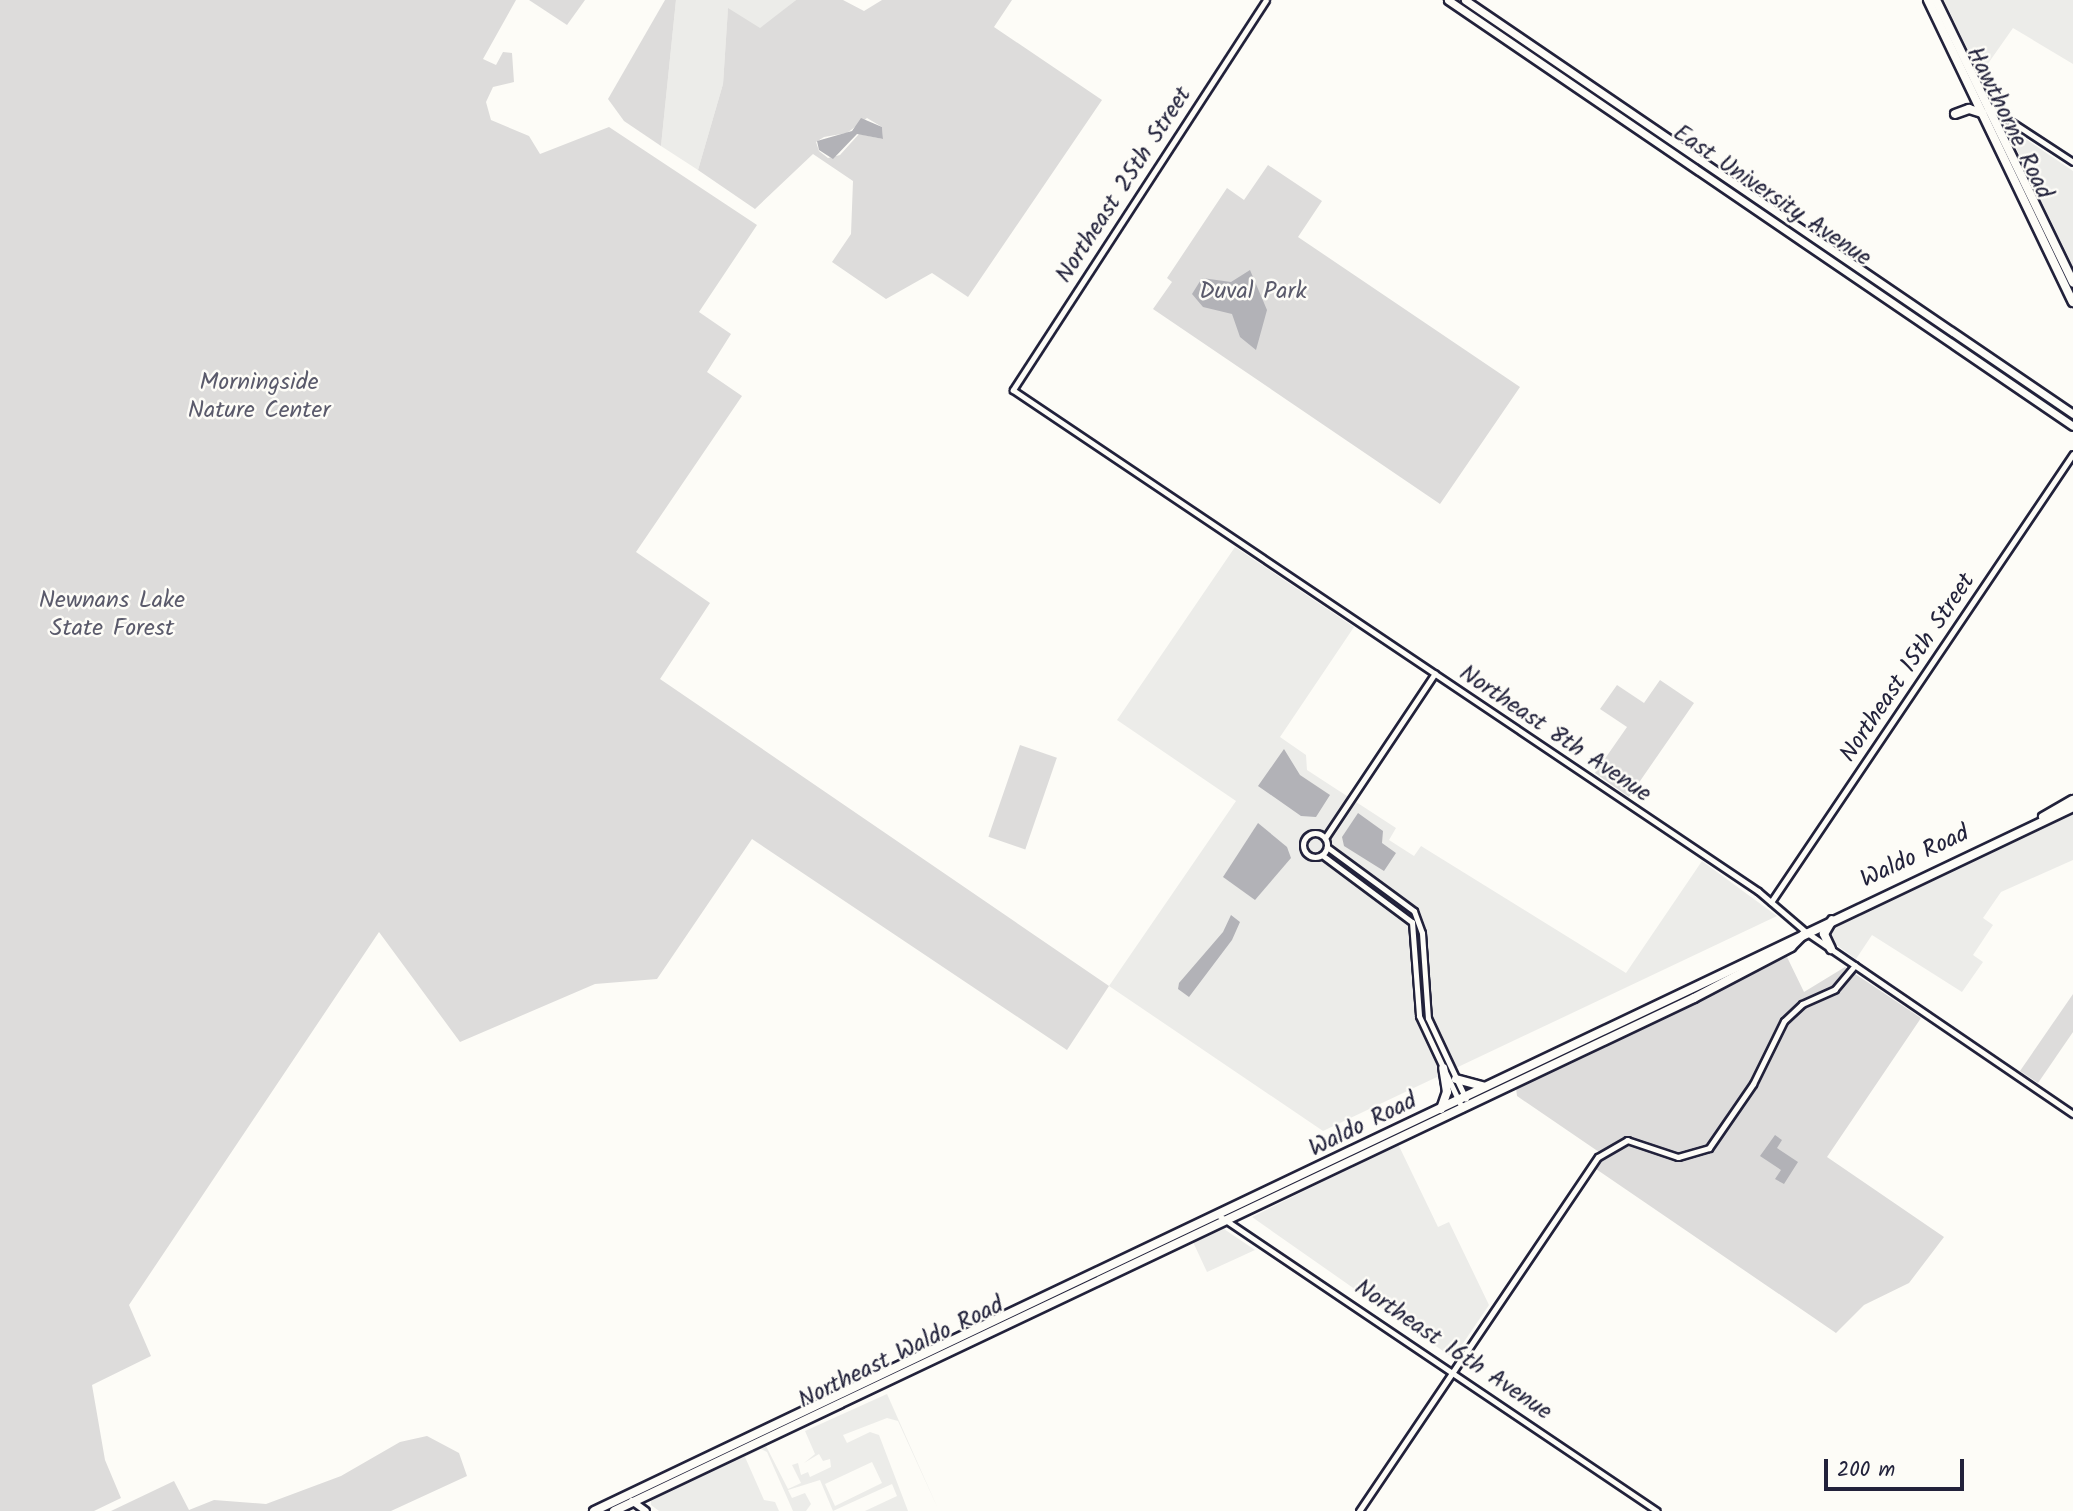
<!DOCTYPE html>
<style>
body{margin:0}
#map{position:relative;width:2073px;height:1511px;overflow:hidden;background:#fdfcf7;font-family:Kalam,sans-serif}
div>[style]{position:absolute}
[style*='--x']{left:calc(var(--x)*1px);top:calc(var(--y)*1px);width:calc(var(--w)*1px);rotate:calc(var(--a)*1deg)}
.built>*{inset:0;background:#ecece9}
.green>*{inset:0;background:#dddcdb;transform-origin:0 0}
.water>*{inset:0;background:#b2b2b7}
.roads{filter:drop-shadow(2px 0 #22223b) drop-shadow(-2px 0 #22223b) drop-shadow(0 2px #22223b) drop-shadow(0 -2px #22223b)}
.tertiary>*{height:5px;margin:-2.5px;padding:0 2.5px;transform-origin:2.5px;border-radius:2.5px;background:#fdfcf7}
.tertiary>.ring{margin:-2.5px;padding:0;box-sizing:content-box;background:none;border:5px solid #fdfcf7;border-radius:50%}
.secondary>*{height:6px;margin:-3px;padding:0 3px;transform-origin:3px;border-radius:3px;background:#fdfcf7}
.primary>*{height:7px;margin:-3.5px;padding:0 3.5px;transform-origin:3.5px;border-radius:3.5px;background:#fdfcf7}
.trunk>*{height:8px;margin:-4px;padding:0 4px;transform-origin:4px;border-radius:4px;background:#fdfcf7}
span{translate:-50% -50%;white-space:nowrap;text-align:center;line-height:1.15;-webkit-text-stroke:5px #fdfcf7;paint-order:stroke}
.street-label{font-size:24px;color:#22223b}
.park-label{font-size:24px;color:#5a5a6b}
.scale{position:absolute;left:1824px;top:1459px;width:140px;height:32px;box-sizing:border-box;border:4px solid #22223b;border-top:0;padding-left:9px;font-size:21px;line-height:24px;white-space:nowrap;color:#22223b;-webkit-text-stroke:5px #fdfcf7;paint-order:stroke}
</style>
<div id="map">
<div class="built">
<i style="clip-path:polygon(676px 0,796px 0,760px 29px,728px 9px,723px 84px,698px 170px,661px 146px)"></i>
<i style="clip-path:polygon(1944px 0,2073px 0,2073px 64px,2013px 28px,1980px 75px)"></i>
<i style="clip-path:polygon(2005px 125px,2073px 171px,2073px 266px,2033px 184px)"></i>
<i style="clip-path:polygon(1235px 547px,1354px 627px,1280px 737px,1306px 755px,1307px 770px,1396px 828px,1389px 840px,1414px 856px,1421px 846px,1626px 973px,1702px 861px,1777px 916px,1323px 1131px,1109px 986px,1236px 801px,1117px 720px)"></i>
<i style="clip-path:polygon(2073px 812px,2073px 860px,2001px 892px,1983px 918px,1993px 925px,1973px 955px,1983px 962px,1962px 992px,1872px 935px,1856px 959px,1828px 939px,1834px 926px)"></i>
<i style="clip-path:polygon(1398px 1144px,1438px 1227px,1449px 1222px,1489px 1305px,1453px 1358px,1252px 1217px)"></i>
<i style="clip-path:polygon(1224px 1229px,1255px 1250px,1207px 1272px,1193px 1242px)"></i>
<i style="clip-path:polygon(evenodd,887px 1394px,939px 1511px,898px 1421px,887px 1418px,843px 1435px,847px 1443px,870px 1432px,879px 1435px,908px 1511px,865px 1511px,897px 1496px,892px 1484px,833px 1511px,820px 1480px,788px 1490px,792px 1498px,805px 1493px,811px 1504px,806px 1511px,793px 1511px,767px 1452px,761px 1449px,745px 1457px,764px 1500px,775px 1502px,779px 1511px,659px 1511px,651px 1505px,651px 1498px,766px 1446px,788px 1489px,801px 1483px,792px 1465px,798px 1463px,801px 1475px,808px 1472px,810px 1477px,831px 1467px,830px 1459px,823px 1461px,819px 1454px,804px 1463px,815px 1454px,805px 1431px,887px 1394px,872px 1462px,882px 1483px,835px 1506px,825px 1484px,872px 1462px)"></i>
</div>
<div class="green">
<i style="clip-path:polygon(0 0,516px 0,483px 59px,496px 65px,503px 52px,512px 53px,514px 82px,493px 87px,486px 102px,491px 120px,529px 136px,540px 154px,609px 127px,757px 225px,699px 312px,731px 334px,707px 372px,742px 396px,636px 552px,710px 603px,660px 679px,1109px 986px,1067px 1050px,752px 839px,657px 979px,595px 984px,460px 1042px,379px 932px,129px 1305px,151px 1356px,92px 1385px,105px 1460px,121px 1498px,94px 1511px,0 1511px)"></i>
<i style="clip-path:polygon(529px 0,585px 0,567px 25px)"></i>
<i style="clip-path:polygon(665px 0,676px 0,661px 146px,624px 121px,608px 99px)"></i>
<i style="clip-path:polygon(evenodd,796px 0,843px 0,864px 11px,882px 0,1012px 0,994px 27px,1102px 100px,968px 297px,932px 273px,886px 299px,832px 262px,851px 234px,853px 181px,813px 154px,755px 209px,698px 170px,723px 84px,728px 8px,760px 28px,796px 0,867px 118px,882px 127px,883px 139px,859px 134px,840px 155px,828px 158px,819px 151px,816px 142px,824px 137px,847px 133px,867px 118px)"></i>
<i style="clip-path:polygon(1268px 165px,1322px 201px,1298px 237px,1520px 387px,1440px 504px,1153px 309px,1172px 282px,1167px 278px,1227px 188px,1244px 200px)"></i>
<i style="clip-path:polygon(1660px 680px,1694px 703px,1629px 797px,1595px 773px,1627px 727px,1600px 709px,1617px 685px,1644px 703px)"></i>
<i style="left:1020px;top:745px;width:39px;height:97px;rotate:19deg"></i>
<i style="clip-path:polygon(1787px 957px,1804px 992px,1845px 967px,1921px 1018px,1827px 1157px,1944px 1237px,1909px 1283px,1864px 1305px,1836px 1333px,1596px 1169px,1599px 1152px,1517px 1096px,1516px 1088px)"></i>
<i style="clip-path:polygon(2073px 994px,2073px 1032px,2038px 1083px,2020px 1071px)"></i>
<i style="clip-path:polygon(427px 1436px,459px 1453px,467px 1476px,391px 1511px,111px 1511px,174px 1481px,189px 1510px,214px 1500px,266px 1504px,341px 1476px,400px 1442px)"></i>
</div>
<div class="water">
<i style="clip-path:polygon(861px 118px,882px 127px,883px 139px,857px 134px,833px 159px,819px 150px,817px 141px,852px 131px)"></i>
<i style="clip-path:polygon(1250px 270px,1267px 310px,1256px 350px,1240px 337px,1232px 314px,1203px 307px,1192px 294px,1202px 278px,1231px 282px)"></i>
<i style="clip-path:polygon(1284px 749px,1300px 775px,1330px 795px,1316px 817px,1301px 816px,1258px 786px)"></i>
<i style="clip-path:polygon(1358px 813px,1383px 831px,1382px 843px,1396px 853px,1384px 871px,1344px 846px,1342px 837px)"></i>
<i style="clip-path:polygon(1258px 823px,1287px 847px,1291px 858px,1255px 900px,1223px 877px)"></i>
<i style="clip-path:polygon(1231px 915px,1240px 922px,1232px 940px,1189px 997px,1178px 989px,1179px 983px,1223px 932px)"></i>
<i style="clip-path:polygon(1775px 1135px,1782px 1140px,1777px 1148px,1798px 1162px,1784px 1184px,1775px 1179px,1781px 1170px,1760px 1156px)"></i>
</div>
<div class="roads">
<div class="tertiary">
<i style="--x:1266;--y:0;--w:465;--a:123"></i>
<i style="--x:1013;--y:390;--w:898;--a:33.92"></i>
<i style="--x:1758;--y:891;--w:63;--a:40.5"></i>
<i style="--x:1806;--y:932;--w:323;--a:34.3"></i>
<i style="--x:1989;--y:107;--w:100;--a:33.2"></i>
<i class="ring" style="left:1303px;top:833px;width:19px;height:19px"></i>
<i style="--x:1325;--y:838;--w:198;--a:-56.3"></i>
<i style="--x:1327;--y:847;--w:108;--a:36.3"></i>
<i style="--x:1414;--y:911;--w:23;--a:70"></i>
<i style="--x:1422;--y:933;--w:85;--a:86"></i>
<i style="--x:1428;--y:1018;--w:89;--a:64.9"></i>
<i style="--x:1322;--y:855;--w:112;--a:36.7"></i>
<i style="--x:1412;--y:922;--w:94;--a:85.7"></i>
<i style="--x:1419;--y:1016;--w:102;--a:64.9"></i>
<i style="--x:1771;--y:902;--w:540;--a:-56.02"></i>
<i style="--x:1218;--y:1215;--w:529;--a:33.99"></i>
<i style="--x:1359;--y:1511;--w:427;--a:-56"></i>
<i style="--x:1598;--y:1157;--w:34;--a:-30"></i>
<i style="--x:1627;--y:1140;--w:54;--a:18.4"></i>
<i style="--x:1678;--y:1157;--w:32;--a:-16"></i>
<i style="--x:1709;--y:1148;--w:78;--a:-55.5"></i>
<i style="--x:1753;--y:1084;--w:70;--a:-63.8"></i>
<i style="--x:1784;--y:1021;--w:25;--a:-43"></i>
<i style="--x:1802;--y:1004;--w:36;--a:-24"></i>
<i style="--x:1835;--y:989;--w:31;--a:-50"></i>
</div>
<div class="secondary">
<i style="--x:632;--y:1501;--w:17;--a:36"></i>
</div>
<div class="primary">
<i style="--x:1448;--y:0;--w:756;--a:34.28"></i>
<i style="--x:1465;--y:0;--w:736;--a:34.25"></i>
</div>
<div class="trunk">
<i style="--x:1928;--y:0;--w:335;--a:64.4"></i>
<i style="--x:1936;--y:0;--w:314;--a:64.1"></i>
<i style="--x:1955;--y:114;--w:15;--a:-20"></i>
<i style="--x:1969;--y:109;--w:14;--a:17"></i>
<i style="--x:2043;--y:817;--w:34;--a:-30"></i>
<i style="--x:1831;--y:949;--w:17;--a:-115"></i>
<i style="--x:1824;--y:934;--w:16;--a:-60"></i>
<i style="--x:1456;--y:1079;--w:28;--a:15"></i>
<i style="--x:1441;--y:1109;--w:18;--a:-71"></i>
<i style="--x:1447;--y:1092;--w:24;--a:-99"></i>
<i style="--x:594;--y:1511;--w:1638;--a:-25.45"></i>
<i style="--x:614;--y:1511;--w:1196;--a:-25.41"></i>
<i style="--x:1694;--y:998;--w:110;--a:-27.7"></i>
<i style="--x:1791;--y:947;--w:18;--a:-45"></i>
</div>
</div>
<div class="street-label">
<span style="left:2009px;top:123px;rotate:64deg">Hawthorne Road</span>
<span style="left:1124px;top:185px;rotate:-57deg">Northeast 25th Street</span>
<span style="left:1772px;top:196px;rotate:34deg">East University Avenue</span>
<span style="left:1908px;top:668px;rotate:-56deg">Northeast 15th Street</span>
<span style="left:1555px;top:734px;rotate:34deg">Northeast 8th Avenue</span>
<span style="left:1915px;top:857px;rotate:-25deg">Waldo Road</span>
<span style="left:1363px;top:1125px;rotate:-26deg">Waldo Road</span>
<span style="left:1453px;top:1350px;rotate:34deg">Northeast 16th Avenue</span>
<span style="left:901px;top:1353px;rotate:-26deg">Northeast Waldo Road</span>
</div>
<div class="park-label">
<span style="left:1253px;top:292px">Duval Park</span>
<span style="left:259px;top:397px">Morningside<br>Nature Center</span>
<span style="left:112px;top:615px">Newnans Lake<br>State Forest</span>
</div>
<div class="scale">200 m</div>
</div>
